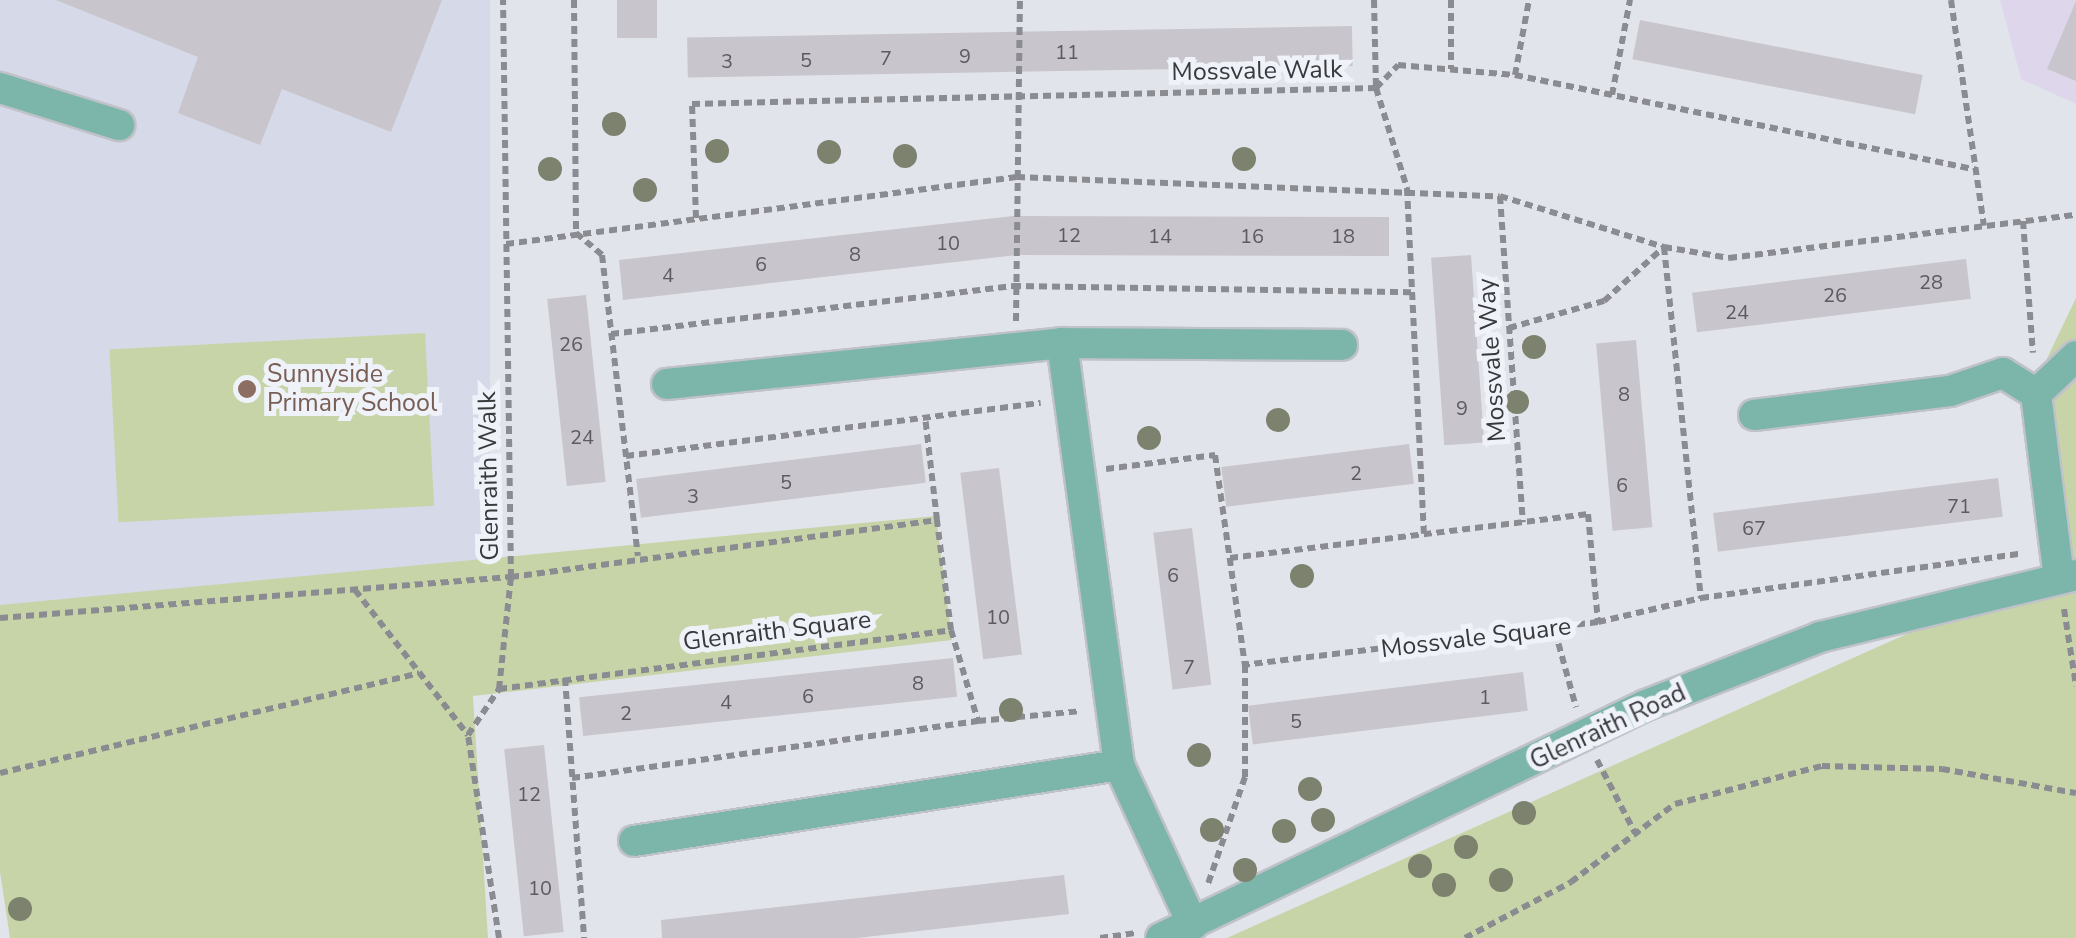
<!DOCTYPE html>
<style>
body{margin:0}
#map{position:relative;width:2076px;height:938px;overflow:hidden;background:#e2e4ec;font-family:"Nunito Sans",sans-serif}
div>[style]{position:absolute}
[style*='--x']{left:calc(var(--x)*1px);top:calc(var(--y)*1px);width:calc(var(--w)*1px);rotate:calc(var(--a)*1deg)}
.commercial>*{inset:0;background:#ded7ec}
.built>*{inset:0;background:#d5d9e8;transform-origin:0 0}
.green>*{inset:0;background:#c7d4a7;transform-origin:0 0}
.building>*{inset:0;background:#c9c5cc;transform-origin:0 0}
.path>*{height:6px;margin-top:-3px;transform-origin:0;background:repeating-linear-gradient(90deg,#8b8c92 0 8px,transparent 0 13px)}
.roads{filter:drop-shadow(2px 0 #c0c2c9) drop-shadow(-2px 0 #c0c2c9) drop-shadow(0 2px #c0c2c9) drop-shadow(0 -2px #c0c2c9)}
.minor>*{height:30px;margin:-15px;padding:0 15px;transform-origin:15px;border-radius:15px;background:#7cb5a9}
.trees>*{width:24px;height:24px;margin:-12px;border-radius:50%;background:#7c826e}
.dots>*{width:28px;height:28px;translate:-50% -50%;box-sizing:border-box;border:5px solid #eff2f9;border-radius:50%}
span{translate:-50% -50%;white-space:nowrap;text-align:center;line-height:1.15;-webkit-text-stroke:10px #eff2f9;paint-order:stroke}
.number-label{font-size:20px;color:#5c5c60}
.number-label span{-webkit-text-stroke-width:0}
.street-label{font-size:25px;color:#38393c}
.education-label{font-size:25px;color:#785e54}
.left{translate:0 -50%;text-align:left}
</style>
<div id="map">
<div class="commercial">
<i style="clip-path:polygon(2000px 0,2076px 0,2076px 104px,2021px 79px)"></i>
</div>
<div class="built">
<i style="left:0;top:0;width:490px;height:605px"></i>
</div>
<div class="green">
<i style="clip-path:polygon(2076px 298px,2076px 938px,1227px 938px,2052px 569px,2040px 373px)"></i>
<i style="left:425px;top:333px;width:173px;height:316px;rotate:87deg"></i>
<i style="clip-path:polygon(936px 516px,952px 640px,473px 696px,488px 938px,10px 938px,0 872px,0 605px)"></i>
</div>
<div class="building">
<i style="clip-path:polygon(56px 0,442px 0,391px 132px,282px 89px,260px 145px,178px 113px,198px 57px)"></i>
<i style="left:617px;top:0;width:40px;height:38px"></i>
<i style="clip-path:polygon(2076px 1px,2076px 81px,2047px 69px)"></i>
<i style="left:1640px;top:20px;width:288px;height:40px;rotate:11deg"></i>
<i style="left:1352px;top:26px;width:40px;height:665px;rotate:89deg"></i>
<i style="clip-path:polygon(1013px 216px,1389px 217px,1389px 256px,1017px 255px,623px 300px,619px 260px)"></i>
<i style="left:1471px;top:255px;width:188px;height:40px;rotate:86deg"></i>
<i style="left:1966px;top:259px;width:40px;height:276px;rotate:83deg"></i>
<i style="left:586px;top:295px;width:188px;height:39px;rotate:84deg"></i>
<i style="left:1636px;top:340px;width:188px;height:40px;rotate:85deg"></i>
<i style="left:921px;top:444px;width:39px;height:287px;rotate:83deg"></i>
<i style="left:1409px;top:444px;width:40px;height:189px;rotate:83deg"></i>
<i style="left:999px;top:468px;width:188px;height:39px;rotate:83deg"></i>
<i style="left:1998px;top:478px;width:39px;height:287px;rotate:83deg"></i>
<i style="left:1192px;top:528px;width:158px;height:39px;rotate:83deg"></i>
<i style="left:953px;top:658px;width:39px;height:376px;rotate:84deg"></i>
<i style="left:1523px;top:672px;width:39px;height:277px;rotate:83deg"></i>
<i style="left:544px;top:745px;width:188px;height:40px;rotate:84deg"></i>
<i style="clip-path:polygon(1064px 875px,1069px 914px,857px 938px,662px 938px,661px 920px)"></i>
</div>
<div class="path">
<i style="--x:574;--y:0;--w:233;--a:89.5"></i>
<i style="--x:576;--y:233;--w:34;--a:40"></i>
<i style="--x:602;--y:255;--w:303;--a:83.2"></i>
<i style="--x:1374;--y:0;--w:88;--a:88.7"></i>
<i style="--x:1376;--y:88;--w:105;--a:72.8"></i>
<i style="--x:1407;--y:188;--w:346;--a:87.2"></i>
<i style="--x:1451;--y:0;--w:69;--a:90"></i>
<i style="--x:1951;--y:0;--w:228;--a:81.7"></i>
<i style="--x:1515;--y:75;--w:76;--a:-79.4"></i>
<i style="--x:1612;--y:95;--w:97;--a:-79.3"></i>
<i style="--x:1500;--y:196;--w:327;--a:86"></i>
<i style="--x:696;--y:218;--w:114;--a:-92"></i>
<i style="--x:692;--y:104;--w:684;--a:-1.34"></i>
<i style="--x:1376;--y:88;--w:32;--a:-46"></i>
<i style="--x:1398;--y:65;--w:117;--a:4.9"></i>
<i style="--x:1515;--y:75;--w:471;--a:11.6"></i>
<i style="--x:2023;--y:221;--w:132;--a:85.7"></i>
<i style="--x:506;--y:244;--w:515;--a:-7.47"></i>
<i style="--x:1017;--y:177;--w:483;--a:2.3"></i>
<i style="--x:1500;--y:196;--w:172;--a:17.3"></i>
<i style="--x:1664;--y:247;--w:66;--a:9.6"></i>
<i style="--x:1729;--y:258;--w:350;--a:-7.1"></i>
<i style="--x:1016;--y:321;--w:321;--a:-89.3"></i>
<i style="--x:1509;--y:328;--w:99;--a:-15.9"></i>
<i style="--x:1604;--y:301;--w:81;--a:-42"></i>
<i style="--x:1664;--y:247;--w:353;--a:84"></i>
<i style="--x:1701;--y:598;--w:322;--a:-7.9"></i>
<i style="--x:611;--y:334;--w:405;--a:-6.8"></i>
<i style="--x:1013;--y:286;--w:398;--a:0.9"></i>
<i style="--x:626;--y:456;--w:418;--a:-7.3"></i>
<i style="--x:1106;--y:469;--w:110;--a:-7.3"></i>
<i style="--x:1215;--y:455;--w:212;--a:81.9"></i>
<i style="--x:1245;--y:665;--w:112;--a:90"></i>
<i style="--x:1245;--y:777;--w:113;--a:109.1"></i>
<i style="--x:1230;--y:558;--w:361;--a:-7"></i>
<i style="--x:1588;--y:514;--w:108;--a:84.7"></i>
<i style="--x:1598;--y:622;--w:356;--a:173.1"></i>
<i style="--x:355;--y:590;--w:184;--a:52.1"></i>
<i style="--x:2064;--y:609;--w:78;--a:81.1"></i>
<i style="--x:0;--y:618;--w:513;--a:-4.59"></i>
<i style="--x:511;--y:577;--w:430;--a:-7.6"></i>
<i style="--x:937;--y:520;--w:104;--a:-96.6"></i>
<i style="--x:1598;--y:622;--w:106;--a:-13.1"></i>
<i style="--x:951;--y:630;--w:95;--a:73.5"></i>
<i style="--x:978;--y:721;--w:103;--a:-5.5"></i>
<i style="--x:1555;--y:631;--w:79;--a:74.6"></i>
<i style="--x:565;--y:678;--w:261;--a:85.8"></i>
<i style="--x:499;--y:689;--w:456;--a:-7.4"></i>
<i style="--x:951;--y:630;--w:111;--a:-97.3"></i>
<i style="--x:1597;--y:760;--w:82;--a:62.5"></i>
<i style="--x:0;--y:773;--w:431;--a:-13.4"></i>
<i style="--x:572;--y:778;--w:410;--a:-8"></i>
<i style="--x:499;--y:938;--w:205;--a:-98.7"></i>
<i style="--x:468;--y:735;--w:55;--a:-56"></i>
<i style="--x:499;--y:689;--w:113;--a:-83.9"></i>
<i style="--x:511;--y:577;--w:577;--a:-90.79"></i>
<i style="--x:1100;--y:938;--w:35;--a:-8"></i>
<i style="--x:1465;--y:938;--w:120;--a:-27.8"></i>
<i style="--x:1571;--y:882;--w:130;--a:-36.9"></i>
<i style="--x:1675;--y:804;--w:152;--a:-14.5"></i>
<i style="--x:1822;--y:766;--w:120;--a:1.4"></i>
<i style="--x:1942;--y:769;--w:136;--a:10.2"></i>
</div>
<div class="roads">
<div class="minor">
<i style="--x:0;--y:88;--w:125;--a:17.3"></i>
<i style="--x:1062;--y:343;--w:426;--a:82.3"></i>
<i style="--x:1119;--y:765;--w:176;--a:65.2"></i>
<i style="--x:667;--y:384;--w:397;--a:-5.9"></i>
<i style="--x:1062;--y:343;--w:280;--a:0.4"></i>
<i style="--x:2036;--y:394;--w:55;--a:-43.5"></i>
<i style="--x:1754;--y:415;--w:197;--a:-7"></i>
<i style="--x:1950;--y:391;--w:56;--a:-18.8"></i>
<i style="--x:2003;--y:373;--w:39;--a:32"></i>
<i style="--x:2036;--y:394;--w:185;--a:82.9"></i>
<i style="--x:634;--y:841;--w:491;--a:-8.9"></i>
<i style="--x:1161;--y:938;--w:538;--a:-25.66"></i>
<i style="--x:1646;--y:705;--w:187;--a:-21.3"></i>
<i style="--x:1820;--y:637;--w:263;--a:-13.6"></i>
</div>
</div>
<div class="trees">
<i style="left:614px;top:124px"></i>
<i style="left:717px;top:151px"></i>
<i style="left:829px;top:152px"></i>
<i style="left:905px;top:156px"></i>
<i style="left:1244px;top:159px"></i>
<i style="left:550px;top:169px"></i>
<i style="left:645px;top:190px"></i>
<i style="left:1534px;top:347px"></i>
<i style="left:1517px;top:402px"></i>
<i style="left:1278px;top:420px"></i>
<i style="left:1149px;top:438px"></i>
<i style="left:1302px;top:576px"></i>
<i style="left:1011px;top:710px"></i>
<i style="left:1199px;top:755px"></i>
<i style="left:1310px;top:789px"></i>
<i style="left:1524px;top:813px"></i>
<i style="left:1323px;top:820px"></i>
<i style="left:1212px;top:830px"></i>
<i style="left:1284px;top:831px"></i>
<i style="left:1466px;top:847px"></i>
<i style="left:1420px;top:866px"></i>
<i style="left:1245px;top:870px"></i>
<i style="left:1501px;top:880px"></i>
<i style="left:1444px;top:885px"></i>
<i style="left:20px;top:909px"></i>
</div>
<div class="dots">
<i style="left:247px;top:389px;background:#8d6e63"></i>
</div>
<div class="number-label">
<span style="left:1067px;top:52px">11</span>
<span style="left:965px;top:56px">9</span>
<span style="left:886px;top:58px">7</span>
<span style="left:806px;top:60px">5</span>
<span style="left:727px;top:61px">3</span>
<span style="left:1069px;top:235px">12</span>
<span style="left:1160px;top:236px">14</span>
<span style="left:1252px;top:236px">16</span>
<span style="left:1343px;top:236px">18</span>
<span style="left:948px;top:243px">10</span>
<span style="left:855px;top:254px">8</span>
<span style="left:761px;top:264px">6</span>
<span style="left:668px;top:275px">4</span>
<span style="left:1931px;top:282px">28</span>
<span style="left:1835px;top:295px">26</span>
<span style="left:1737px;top:312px">24</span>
<span style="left:571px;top:344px">26</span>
<span style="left:1624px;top:394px">8</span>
<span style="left:1462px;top:408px">9</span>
<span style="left:582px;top:437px">24</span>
<span style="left:1356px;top:473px">2</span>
<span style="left:786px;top:482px">5</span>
<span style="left:1622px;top:485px">6</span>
<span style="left:693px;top:496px">3</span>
<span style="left:1959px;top:506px">71</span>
<span style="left:1754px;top:528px">67</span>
<span style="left:1173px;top:575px">6</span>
<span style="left:998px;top:617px">10</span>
<span style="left:1189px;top:667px">7</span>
<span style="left:918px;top:683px">8</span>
<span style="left:808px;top:696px">6</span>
<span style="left:1485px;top:697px">1</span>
<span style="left:726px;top:702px">4</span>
<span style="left:626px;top:713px">2</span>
<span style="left:1296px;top:721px">5</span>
<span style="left:529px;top:794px">12</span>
<span style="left:540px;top:888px">10</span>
</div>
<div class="street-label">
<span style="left:1257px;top:71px;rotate:-1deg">Mossvale Walk</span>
<span style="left:1492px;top:360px;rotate:-94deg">Mossvale Way</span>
<span style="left:489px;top:476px;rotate:-91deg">Glenraith Walk</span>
<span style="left:777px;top:631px;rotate:-7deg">Glenraith Square</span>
<span style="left:1476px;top:638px;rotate:-7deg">Mossvale Square</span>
<span style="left:1608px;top:727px;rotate:-25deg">Glenraith Road</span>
</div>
<div class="education-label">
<span class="left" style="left:267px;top:389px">Sunnyside<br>Primary School</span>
</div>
</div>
